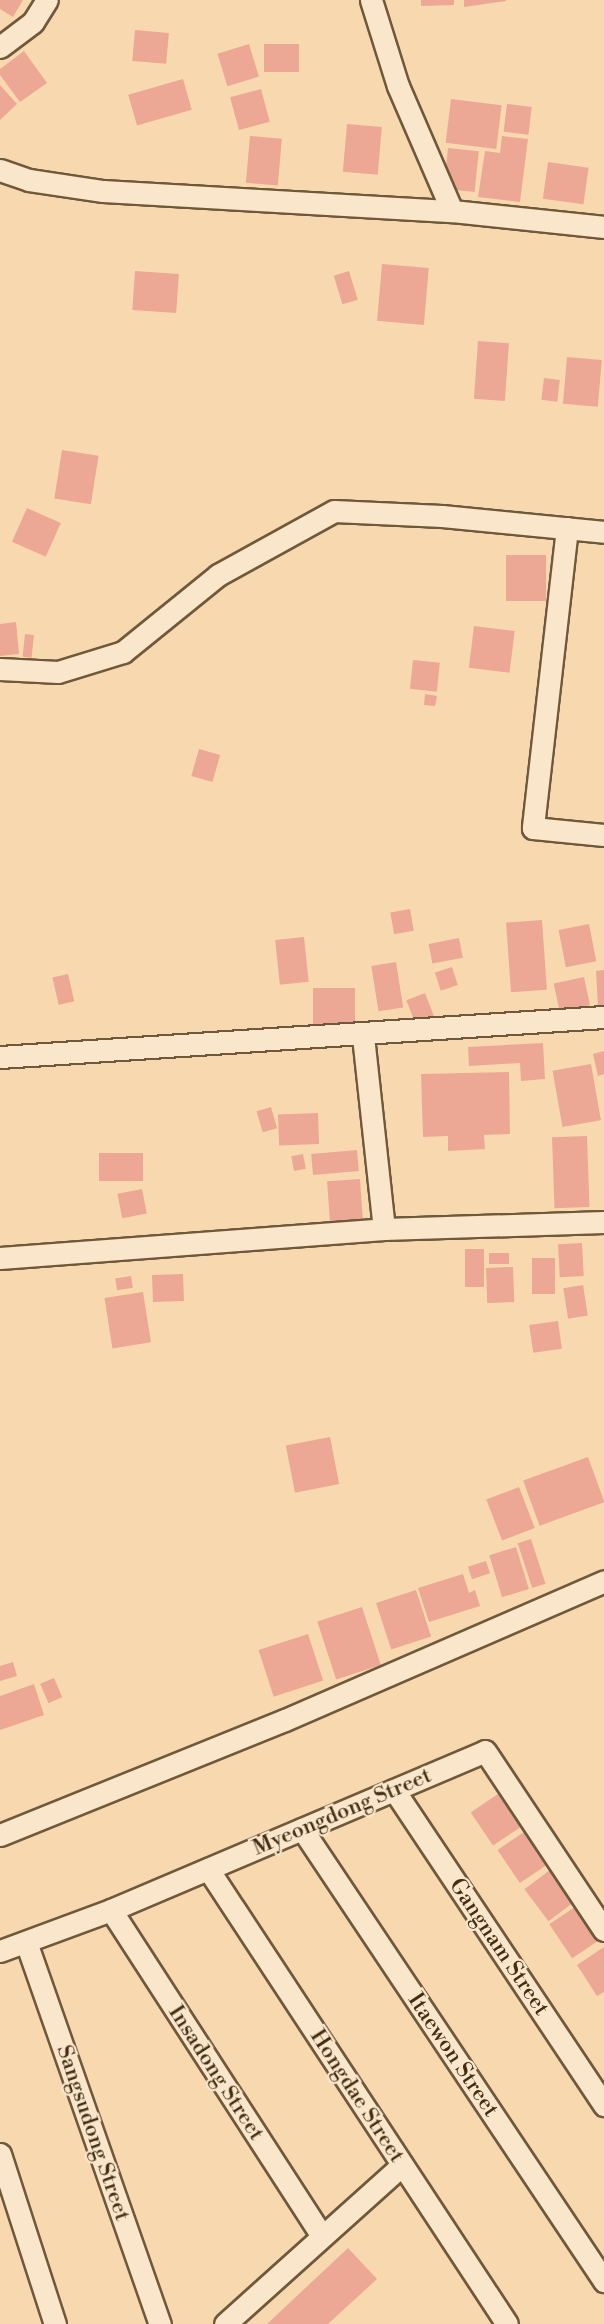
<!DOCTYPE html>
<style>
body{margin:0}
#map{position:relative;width:604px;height:2324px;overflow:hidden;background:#f8d9af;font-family:"Libre Bodoni",serif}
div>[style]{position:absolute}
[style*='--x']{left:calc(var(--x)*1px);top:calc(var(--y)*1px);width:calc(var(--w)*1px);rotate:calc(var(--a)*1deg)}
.building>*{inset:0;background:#eca894;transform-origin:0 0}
.roads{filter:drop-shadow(2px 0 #6f593a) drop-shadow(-2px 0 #6f593a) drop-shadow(0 2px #6f593a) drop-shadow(0 -2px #6f593a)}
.minor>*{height:21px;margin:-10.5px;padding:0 10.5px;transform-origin:10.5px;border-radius:10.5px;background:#fae6cb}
span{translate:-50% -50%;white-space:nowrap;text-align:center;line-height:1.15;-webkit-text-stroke:4.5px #fae6cb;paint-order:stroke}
.street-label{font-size:22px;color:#412e13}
</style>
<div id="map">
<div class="building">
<i style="clip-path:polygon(0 0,23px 0,13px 17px,0 9px)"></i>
<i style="clip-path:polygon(421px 0,454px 0,454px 5px,421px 6px)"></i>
<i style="clip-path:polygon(464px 0,506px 0,506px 1px,464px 7px)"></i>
<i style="left:135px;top:30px;width:34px;height:31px;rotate:5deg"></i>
<i style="left:249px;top:44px;width:34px;height:33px;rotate:73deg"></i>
<i style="left:264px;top:44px;width:35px;height:28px"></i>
<i style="clip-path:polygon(24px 51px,47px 83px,20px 102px,0 75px,0 69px)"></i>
<i style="left:183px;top:79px;width:32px;height:57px;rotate:74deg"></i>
<i style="clip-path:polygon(0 85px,17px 104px,0 120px)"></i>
<i style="left:261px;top:89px;width:34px;height:32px;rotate:75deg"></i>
<i style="left:451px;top:99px;width:51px;height:44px;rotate:7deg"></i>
<i style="left:507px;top:104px;width:25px;height:28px;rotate:7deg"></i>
<i style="left:347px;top:124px;width:35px;height:48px;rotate:5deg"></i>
<i style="left:250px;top:136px;width:32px;height:47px;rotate:5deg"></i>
<i style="clip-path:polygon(502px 136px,528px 139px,520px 202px,478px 197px,485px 151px,500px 153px)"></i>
<i style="left:448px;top:148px;width:31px;height:41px;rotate:6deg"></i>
<i style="left:548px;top:162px;width:41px;height:37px;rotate:8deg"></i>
<i style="left:382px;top:264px;width:47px;height:57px;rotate:5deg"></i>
<i style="left:135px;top:271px;width:44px;height:39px;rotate:4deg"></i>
<i style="left:349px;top:271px;width:30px;height:16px;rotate:73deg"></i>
<i style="left:478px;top:341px;width:31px;height:58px;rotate:4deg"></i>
<i style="left:567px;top:357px;width:35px;height:47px;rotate:5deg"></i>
<i style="left:544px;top:378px;width:16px;height:22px;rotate:7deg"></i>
<i style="left:62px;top:450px;width:37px;height:49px;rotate:9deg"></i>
<i style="left:27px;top:508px;width:37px;height:37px;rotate:24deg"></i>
<i style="left:546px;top:555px;width:46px;height:40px;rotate:90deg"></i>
<i style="clip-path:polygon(16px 622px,19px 654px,0 656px,0 624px)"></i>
<i style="left:474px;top:626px;width:41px;height:42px;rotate:7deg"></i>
<i style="left:25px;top:634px;width:9px;height:23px;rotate:6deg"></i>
<i style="left:413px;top:660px;width:27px;height:29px;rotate:6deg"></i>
<i style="clip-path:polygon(425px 694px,437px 696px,435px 706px,424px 705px)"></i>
<i style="left:199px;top:749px;width:22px;height:28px;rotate:16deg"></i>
<i style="left:410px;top:909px;width:22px;height:20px;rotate:80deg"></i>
<i style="left:542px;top:920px;width:70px;height:36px;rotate:86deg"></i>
<i style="left:589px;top:924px;width:38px;height:31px;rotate:79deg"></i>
<i style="left:304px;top:937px;width:45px;height:29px;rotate:84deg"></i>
<i style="left:459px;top:938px;width:20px;height:31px;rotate:79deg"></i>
<i style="left:396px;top:962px;width:46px;height:25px;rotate:81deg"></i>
<i style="left:452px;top:967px;width:19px;height:18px;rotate:72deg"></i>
<i style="clip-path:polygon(604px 970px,604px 1006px,598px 1007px,596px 971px)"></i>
<i style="left:68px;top:974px;width:28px;height:16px;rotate:77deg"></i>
<i style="left:584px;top:977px;width:29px;height:31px;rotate:78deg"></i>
<i style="left:313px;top:988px;width:42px;height:37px"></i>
<i style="left:425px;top:993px;width:25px;height:20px;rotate:69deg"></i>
<i style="clip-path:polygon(543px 1043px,545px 1079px,521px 1081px,520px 1063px,469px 1066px,468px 1047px)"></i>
<i style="clip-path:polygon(604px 1051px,604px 1074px,598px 1076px,593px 1054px)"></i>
<i style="left:591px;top:1064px;width:57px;height:39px;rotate:80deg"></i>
<i style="clip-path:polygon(509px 1072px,510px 1134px,484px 1135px,485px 1149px,448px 1151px,448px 1136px,423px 1137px,421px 1074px)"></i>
<i style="left:271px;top:1107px;width:22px;height:15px;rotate:74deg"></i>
<i style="left:318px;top:1113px;width:31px;height:40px;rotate:88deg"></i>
<i style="left:587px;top:1136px;width:71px;height:35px;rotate:88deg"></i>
<i style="left:357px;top:1150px;width:21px;height:46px;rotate:85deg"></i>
<i style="left:99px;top:1153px;width:44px;height:28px"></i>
<i style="left:303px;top:1154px;width:15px;height:12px;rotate:79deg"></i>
<i style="left:360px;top:1179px;width:43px;height:33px;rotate:86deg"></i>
<i style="left:142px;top:1189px;width:25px;height:25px;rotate:79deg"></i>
<i style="left:582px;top:1243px;width:33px;height:24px;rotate:87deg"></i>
<i style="left:465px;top:1249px;width:19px;height:38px"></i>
<i style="left:489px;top:1253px;width:20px;height:11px"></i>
<i style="left:532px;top:1258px;width:23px;height:36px"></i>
<i style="left:513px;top:1267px;width:35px;height:27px;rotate:88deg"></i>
<i style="left:183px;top:1274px;width:27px;height:31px;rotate:88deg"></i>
<i style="left:131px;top:1276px;width:12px;height:16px;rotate:81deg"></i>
<i style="left:583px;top:1285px;width:31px;height:20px;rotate:81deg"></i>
<i style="left:143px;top:1292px;width:51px;height:39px;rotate:81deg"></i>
<i style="left:558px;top:1321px;width:28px;height:29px;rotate:82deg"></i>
<i style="left:330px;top:1437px;width:48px;height:45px;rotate:79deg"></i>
<i style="left:588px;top:1457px;width:48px;height:69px;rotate:70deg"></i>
<i style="left:519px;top:1487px;width:44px;height:35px;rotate:69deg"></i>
<i style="left:531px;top:1539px;width:47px;height:14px;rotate:72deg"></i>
<i style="left:516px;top:1547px;width:44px;height:28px;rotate:73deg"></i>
<i style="left:486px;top:1561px;width:13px;height:19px;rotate:72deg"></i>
<i style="clip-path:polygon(463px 1574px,469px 1593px,475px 1590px,480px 1606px,429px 1622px,418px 1588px)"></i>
<i style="left:416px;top:1590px;width:49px;height:42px;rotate:72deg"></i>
<i style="left:362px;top:1607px;width:61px;height:47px;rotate:72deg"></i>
<i style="left:308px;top:1634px;width:49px;height:52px;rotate:72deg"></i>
<i style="clip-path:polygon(13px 1662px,17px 1676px,0 1681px,0 1666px)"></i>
<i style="left:54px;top:1678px;width:21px;height:15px;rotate:67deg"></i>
<i style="clip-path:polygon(34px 1684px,44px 1715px,0 1730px,0 1696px)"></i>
<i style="left:498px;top:1794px;width:40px;height:33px;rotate:56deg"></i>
<i style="left:524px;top:1832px;width:40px;height:32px;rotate:56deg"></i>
<i style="left:550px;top:1870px;width:40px;height:32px;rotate:53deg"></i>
<i style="left:575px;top:1907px;width:41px;height:31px;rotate:56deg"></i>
<i style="clip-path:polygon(604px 1947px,604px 1992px,597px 1996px,577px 1965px)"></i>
<i style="clip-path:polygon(348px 2248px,377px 2279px,328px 2324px,267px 2324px)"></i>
</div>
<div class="roads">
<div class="minor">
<i style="--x:371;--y:0;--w:90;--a:72.6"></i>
<i style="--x:398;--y:86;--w:136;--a:66.6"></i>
<i style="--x:0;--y:47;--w:41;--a:-37.1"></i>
<i style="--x:33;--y:22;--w:26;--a:-58"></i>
<i style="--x:0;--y:170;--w:31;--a:19"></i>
<i style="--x:29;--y:180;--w:75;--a:8.5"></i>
<i style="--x:103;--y:191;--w:350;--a:3.3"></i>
<i style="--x:452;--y:211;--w:153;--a:6"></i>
<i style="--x:567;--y:528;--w:302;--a:96.5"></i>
<i style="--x:533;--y:828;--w:71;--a:5.6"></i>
<i style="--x:0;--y:669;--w:58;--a:3"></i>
<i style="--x:58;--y:672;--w:68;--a:-17.1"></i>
<i style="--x:123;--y:652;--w:122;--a:-39"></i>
<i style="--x:218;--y:575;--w:132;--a:-28.9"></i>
<i style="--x:334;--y:511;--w:108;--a:2.7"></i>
<i style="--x:442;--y:516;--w:163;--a:5.6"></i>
<i style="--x:363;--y:1036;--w:194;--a:83.8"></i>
<i style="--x:0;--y:1057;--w:605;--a:-3.79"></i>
<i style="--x:0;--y:1258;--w:385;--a:-4.3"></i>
<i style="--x:384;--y:1229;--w:220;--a:-1.8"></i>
<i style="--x:394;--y:1790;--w:379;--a:56.3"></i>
<i style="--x:302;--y:1829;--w:544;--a:56.25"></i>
<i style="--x:0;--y:1835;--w:307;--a:-22"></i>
<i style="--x:285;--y:1720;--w:348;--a:-23.5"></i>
<i style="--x:208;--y:1869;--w:544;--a:56.69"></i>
<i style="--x:111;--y:1910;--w:388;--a:57.1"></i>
<i style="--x:26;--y:1942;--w:405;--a:70.7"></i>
<i style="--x:0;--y:1951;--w:118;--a:-20.3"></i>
<i style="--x:111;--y:1910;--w:406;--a:-23"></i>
<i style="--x:485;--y:1751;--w:215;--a:56.4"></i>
<i style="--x:0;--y:2154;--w:179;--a:72.1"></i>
<i style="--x:225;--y:2324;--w:238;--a:-41.9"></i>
</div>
</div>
<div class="street-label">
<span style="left:342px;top:1812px;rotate:-23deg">Myeongdong Street</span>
<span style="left:499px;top:1947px;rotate:56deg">Gangnam Street</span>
<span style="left:453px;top:2055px;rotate:56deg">Itaewon Street</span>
<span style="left:216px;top:2073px;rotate:57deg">Insadong Street</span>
<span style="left:357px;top:2096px;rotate:57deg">Hongdae Street</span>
<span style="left:93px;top:2133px;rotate:71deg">Sangsudong Street</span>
</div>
</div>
